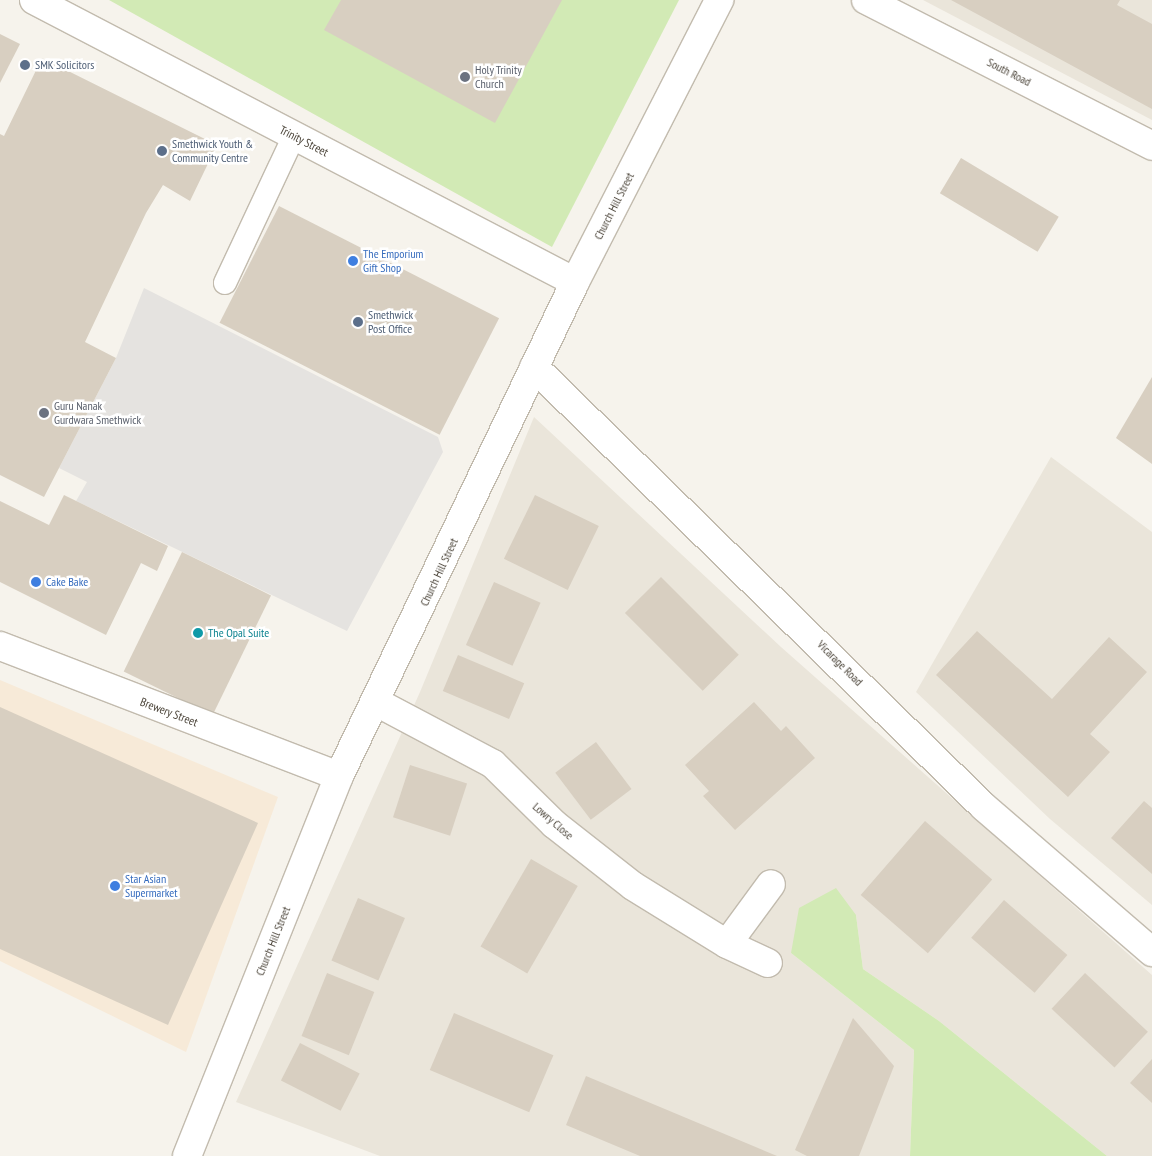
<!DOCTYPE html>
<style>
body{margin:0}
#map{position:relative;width:1152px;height:1156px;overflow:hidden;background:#f6f3ec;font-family:"PT Sans Narrow",sans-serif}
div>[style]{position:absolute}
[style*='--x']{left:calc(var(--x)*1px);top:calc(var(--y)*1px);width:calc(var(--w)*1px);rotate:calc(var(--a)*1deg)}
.residential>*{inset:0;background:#eae5da}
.commercial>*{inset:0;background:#f7ead8}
.green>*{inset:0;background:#d2eab5}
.parking>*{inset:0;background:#e5e3e0}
.building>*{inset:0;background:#d8cfc1;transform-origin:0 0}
.roads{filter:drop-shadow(1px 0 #c2bbae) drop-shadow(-1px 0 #c2bbae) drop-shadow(0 1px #c2bbae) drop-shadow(0 -1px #c2bbae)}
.lane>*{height:22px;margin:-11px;padding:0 11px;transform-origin:11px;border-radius:11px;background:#fff}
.street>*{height:28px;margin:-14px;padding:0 14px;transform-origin:14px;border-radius:14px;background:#fff}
.dots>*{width:14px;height:14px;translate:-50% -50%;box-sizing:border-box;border:2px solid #fff;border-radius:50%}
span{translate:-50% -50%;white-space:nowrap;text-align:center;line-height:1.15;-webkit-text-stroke:5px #fff;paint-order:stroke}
.service-label{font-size:12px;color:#4e5e75}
.left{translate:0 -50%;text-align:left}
.worship-label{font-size:12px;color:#5b616d}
.street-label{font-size:12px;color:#4b4439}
.shop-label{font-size:12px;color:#366cbe}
.culture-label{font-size:12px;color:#0d838f}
</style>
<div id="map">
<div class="residential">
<i style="clip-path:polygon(923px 0,1152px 0,1152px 120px)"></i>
<i style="clip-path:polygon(534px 417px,781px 647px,1152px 975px,1152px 1156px,1107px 1156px,939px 1021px,863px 969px,856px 915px,791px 953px,914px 1050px,910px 1156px,380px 1156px,236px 1102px,420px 692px)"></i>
<i style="clip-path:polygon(1051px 457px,1152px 532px,1152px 905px,1050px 819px,916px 692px)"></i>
</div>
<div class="commercial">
<i style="clip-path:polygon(0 680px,278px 797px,186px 1052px,0 961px)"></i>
</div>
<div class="green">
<i style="clip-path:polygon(109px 0,679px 0,552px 247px)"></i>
<i style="clip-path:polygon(836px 888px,856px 915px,863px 969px,939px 1021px,1107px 1156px,910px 1156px,914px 1050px,791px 953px,799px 908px)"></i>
</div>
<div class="parking">
<i style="clip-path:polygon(144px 288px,438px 437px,443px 452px,347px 631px,76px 501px,87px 482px,59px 468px,116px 358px)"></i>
</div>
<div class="building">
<i style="clip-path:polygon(341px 0,562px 0,495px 123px,324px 30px)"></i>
<i style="clip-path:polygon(951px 0,1120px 0,1117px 5px,1152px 24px,1152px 109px)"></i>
<i style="clip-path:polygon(0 34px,20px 44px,0 83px)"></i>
<i style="clip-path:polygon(42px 58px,217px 145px,190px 201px,163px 185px,146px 213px,85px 342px,116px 358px,44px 497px,0 475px,0 134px,4px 136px)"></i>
<i style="left:961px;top:158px;width:114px;height:41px;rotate:31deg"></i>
<i style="left:279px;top:206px;width:247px;height:131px;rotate:27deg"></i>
<i style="clip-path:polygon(1152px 377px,1152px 464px,1116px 438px)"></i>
<i style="clip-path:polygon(64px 495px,168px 546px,157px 571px,141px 563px,106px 635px,0 582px,0 501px,49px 525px)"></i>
<i style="left:535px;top:495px;width:71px;height:71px;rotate:26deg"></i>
<i style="left:182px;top:552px;width:99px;height:133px;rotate:26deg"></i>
<i style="left:661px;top:577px;width:110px;height:51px;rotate:45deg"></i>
<i style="left:494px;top:582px;width:51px;height:69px;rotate:24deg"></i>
<i style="clip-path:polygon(977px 631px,1052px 699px,1109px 637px,1147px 672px,1090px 734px,1110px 752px,1068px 797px,936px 675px)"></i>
<i style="left:458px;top:655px;width:72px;height:39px;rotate:23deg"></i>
<i style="clip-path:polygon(754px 702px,781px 731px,786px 726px,815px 758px,735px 830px,703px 796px,709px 791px,685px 765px)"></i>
<i style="clip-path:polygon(0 707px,258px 823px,168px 1025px,0 949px)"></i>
<i style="left:596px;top:742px;width:59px;height:51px;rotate:53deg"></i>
<i style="left:410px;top:765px;width:60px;height:55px;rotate:18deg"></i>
<i style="clip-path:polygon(1144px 801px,1152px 808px,1152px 874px,1111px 838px)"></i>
<i style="left:925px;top:821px;width:89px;height:98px;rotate:41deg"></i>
<i style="left:531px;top:859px;width:54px;height:101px;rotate:30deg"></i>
<i style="left:358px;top:898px;width:51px;height:68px;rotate:23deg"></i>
<i style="left:1004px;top:900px;width:84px;height:50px;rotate:41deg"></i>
<i style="left:327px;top:973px;width:51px;height:68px;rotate:22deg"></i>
<i style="left:1085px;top:973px;width:86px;height:49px;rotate:43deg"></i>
<i style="left:454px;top:1013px;width:108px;height:62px;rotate:23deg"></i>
<i style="clip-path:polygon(853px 1018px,894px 1066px,859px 1156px,807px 1156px,795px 1150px)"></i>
<i style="left:300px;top:1043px;width:67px;height:42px;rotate:27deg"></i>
<i style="clip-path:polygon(1152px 1059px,1152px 1103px,1130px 1083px)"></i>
<i style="clip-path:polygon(586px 1076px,777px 1156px,640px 1156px,566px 1125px)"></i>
</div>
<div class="roads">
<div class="lane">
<i style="--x:225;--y:283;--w:162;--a:-64.9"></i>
</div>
<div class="street">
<i style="--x:34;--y:0;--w:610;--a:27.53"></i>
<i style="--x:866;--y:0;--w:321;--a:27"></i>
<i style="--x:534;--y:367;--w:629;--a:44.36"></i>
<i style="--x:984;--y:807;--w:222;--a:40.8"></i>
<i style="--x:0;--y:646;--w:363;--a:21"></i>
<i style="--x:378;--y:703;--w:130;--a:27.9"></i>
<i style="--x:493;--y:764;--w:86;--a:44.5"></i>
<i style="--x:554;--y:824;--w:100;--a:38.1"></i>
<i style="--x:633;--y:886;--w:110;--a:31.7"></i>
<i style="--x:727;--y:944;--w:45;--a:24.9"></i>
<i style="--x:727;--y:944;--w:74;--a:-53.7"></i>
<i style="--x:187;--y:1156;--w:409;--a:-68.2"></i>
<i style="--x:339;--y:776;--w:547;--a:-64.46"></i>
<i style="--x:575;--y:282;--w:317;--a:-62.9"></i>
</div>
</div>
<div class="dots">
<i style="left:25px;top:65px;background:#5c6f8a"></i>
<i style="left:465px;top:77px;background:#6b7280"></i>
<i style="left:162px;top:151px;background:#5c6f8a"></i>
<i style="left:353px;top:261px;background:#3f7fe0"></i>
<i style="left:358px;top:322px;background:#5c6f8a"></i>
<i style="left:44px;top:413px;background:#6b7280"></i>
<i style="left:36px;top:582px;background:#3f7fe0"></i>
<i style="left:198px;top:633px;background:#0f9aa8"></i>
<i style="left:115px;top:886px;background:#3f7fe0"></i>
</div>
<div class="service-label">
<span class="left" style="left:35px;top:65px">SMK Solicitors</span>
<span class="left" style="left:172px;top:151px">Smethwick Youth &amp;<br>Community Centre</span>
<span class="left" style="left:368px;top:322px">Smethwick<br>Post Office</span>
</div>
<div class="worship-label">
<span class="left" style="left:475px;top:77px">Holy Trinity<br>Church</span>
<span class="left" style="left:54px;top:413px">Guru Nanak<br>Gurdwara Smethwick</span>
</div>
<div class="street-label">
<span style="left:1009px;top:72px;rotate:27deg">South Road</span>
<span style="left:304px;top:141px;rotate:27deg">Trinity Street</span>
<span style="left:614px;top:206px;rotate:-63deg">Church Hill Street</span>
<span style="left:439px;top:572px;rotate:-65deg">Church Hill Street</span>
<span style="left:840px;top:663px;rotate:45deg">Vicarage Road</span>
<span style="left:169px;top:712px;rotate:21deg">Brewery Street</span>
<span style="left:553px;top:821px;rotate:41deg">Lowry Close</span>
<span style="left:273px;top:941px;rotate:-68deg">Church Hill Street</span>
</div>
<div class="shop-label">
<span class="left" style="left:363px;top:261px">The Emporium<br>Gift Shop</span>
<span class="left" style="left:46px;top:582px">Cake Bake</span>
<span class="left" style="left:125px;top:886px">Star Asian<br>Supermarket</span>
</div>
<div class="culture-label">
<span class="left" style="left:208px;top:633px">The Opal Suite</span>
</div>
</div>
